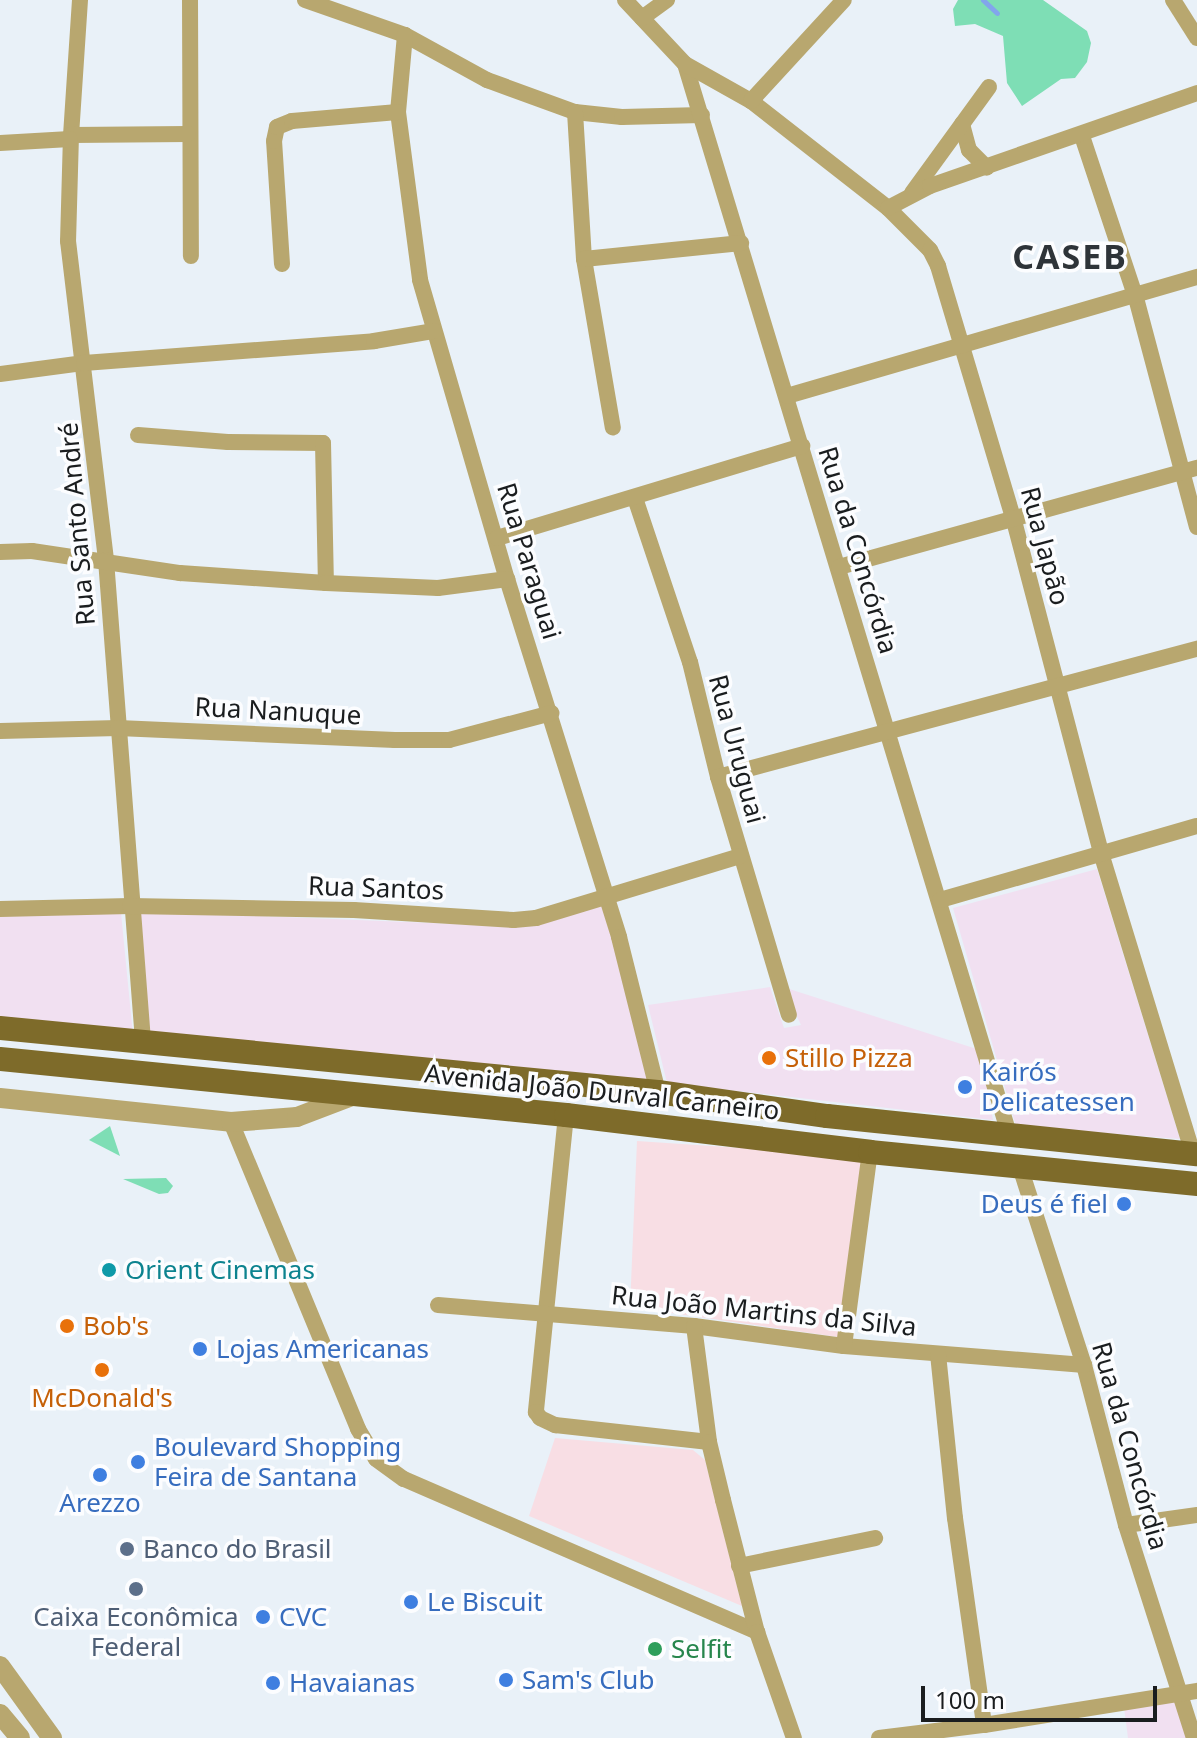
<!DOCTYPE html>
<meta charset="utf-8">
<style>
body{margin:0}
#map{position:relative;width:1197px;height:1738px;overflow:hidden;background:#e9f1f8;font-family:"Noto Sans",sans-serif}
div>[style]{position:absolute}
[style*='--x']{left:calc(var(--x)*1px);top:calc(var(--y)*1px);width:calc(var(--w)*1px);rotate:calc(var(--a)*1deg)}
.commercial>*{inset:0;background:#f1e0f1}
.industrial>*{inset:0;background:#f8dee4}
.green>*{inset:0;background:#7edeb5}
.stream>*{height:5px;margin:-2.5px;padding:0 2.5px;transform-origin:2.5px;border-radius:2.5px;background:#82a5ec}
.minor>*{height:16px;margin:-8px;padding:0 8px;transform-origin:8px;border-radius:8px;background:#b8a76f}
.tertiary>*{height:20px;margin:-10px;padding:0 10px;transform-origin:10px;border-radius:10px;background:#b8a76f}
.primary>*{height:24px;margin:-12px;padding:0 12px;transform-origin:12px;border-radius:12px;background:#7e6b2a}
.dots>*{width:22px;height:22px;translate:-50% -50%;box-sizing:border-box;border:4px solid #fcfdff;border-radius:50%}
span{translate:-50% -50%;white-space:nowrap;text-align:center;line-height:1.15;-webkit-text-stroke:7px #fcfdff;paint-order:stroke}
.street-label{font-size:26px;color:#1a1d1f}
.food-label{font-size:26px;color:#c56008}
.left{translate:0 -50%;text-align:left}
.shop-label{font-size:26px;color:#366cbe}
.right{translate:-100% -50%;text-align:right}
.culture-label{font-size:26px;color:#0d838f}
.service-label{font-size:26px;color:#4e5e75}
.leisure-label{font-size:26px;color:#27864d}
.district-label{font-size:34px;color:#2e3439;font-weight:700;letter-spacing:2px}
.scale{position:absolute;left:921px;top:1686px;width:236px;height:36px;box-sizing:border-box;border:4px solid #1a1d1f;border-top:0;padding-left:10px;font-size:24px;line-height:28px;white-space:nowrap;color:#1a1d1f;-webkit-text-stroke:6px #fcfdff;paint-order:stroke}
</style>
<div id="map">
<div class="commercial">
<i style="clip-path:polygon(1097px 869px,1180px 1139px,1016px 1126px,953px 908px)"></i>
<i style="clip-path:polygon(602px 902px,653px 1088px,146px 1038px,135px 911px,526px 927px)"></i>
<i style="clip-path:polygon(121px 913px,133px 1035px,0 1021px,0 916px)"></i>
<i style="clip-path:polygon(770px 987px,784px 1028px,801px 1025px,783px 987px,980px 1050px,993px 1120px,667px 1083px,648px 1005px)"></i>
<i style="clip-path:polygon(1176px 1697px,1188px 1738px,1128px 1738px,1124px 1707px)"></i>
</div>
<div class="industrial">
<i style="clip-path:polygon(637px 1141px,862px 1156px,838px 1337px,630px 1307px)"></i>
<i style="clip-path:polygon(555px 1438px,693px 1450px,705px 1460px,742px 1606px,529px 1516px)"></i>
</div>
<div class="green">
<i style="clip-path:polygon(958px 0,1043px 0,1087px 31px,1091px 43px,1087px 62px,1075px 78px,1061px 79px,1022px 106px,1007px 83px,1003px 36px,975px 24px,955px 26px,953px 9px)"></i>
<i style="clip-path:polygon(110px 1126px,120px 1156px,89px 1140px)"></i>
<i style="clip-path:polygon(166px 1178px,173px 1186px,168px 1193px,159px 1194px,123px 1179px)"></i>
</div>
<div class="stream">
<i style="--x:983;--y:0;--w:19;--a:43"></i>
</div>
<div class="minor">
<i style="--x:80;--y:0;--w:135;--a:93.8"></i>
<i style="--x:71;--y:135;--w:106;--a:91.6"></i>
<i style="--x:68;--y:241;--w:321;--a:83.2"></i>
<i style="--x:106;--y:560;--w:485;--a:85.6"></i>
<i style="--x:190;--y:0;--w:256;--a:89.8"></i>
<i style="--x:305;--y:0;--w:106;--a:19.3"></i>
<i style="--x:405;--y:35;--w:94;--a:28.8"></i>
<i style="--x:487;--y:80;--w:94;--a:20"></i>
<i style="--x:575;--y:112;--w:47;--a:6.1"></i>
<i style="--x:622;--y:117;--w:80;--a:-1.4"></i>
<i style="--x:625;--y:0;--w:88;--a:46.8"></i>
<i style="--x:685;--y:64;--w:1118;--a:73.15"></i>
<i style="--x:1173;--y:0;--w:45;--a:57.7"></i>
<i style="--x:642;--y:18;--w:31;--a:-36"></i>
<i style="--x:405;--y:35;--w:77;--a:95.2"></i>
<i style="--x:398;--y:112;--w:169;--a:82.5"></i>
<i style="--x:420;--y:280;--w:311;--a:73.8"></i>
<i style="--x:507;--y:579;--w:375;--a:72.6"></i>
<i style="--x:619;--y:937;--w:160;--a:75.9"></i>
<i style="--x:685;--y:64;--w:76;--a:29.3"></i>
<i style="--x:751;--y:101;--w:174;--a:38"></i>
<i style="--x:888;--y:208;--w:59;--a:45"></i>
<i style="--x:930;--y:250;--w:18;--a:63"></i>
<i style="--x:938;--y:266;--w:262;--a:73.4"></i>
<i style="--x:1013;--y:517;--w:347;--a:75.3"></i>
<i style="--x:1101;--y:853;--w:314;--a:73"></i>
<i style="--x:751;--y:101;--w:137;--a:-47.4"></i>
<i style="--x:575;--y:112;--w:147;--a:86.5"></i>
<i style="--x:584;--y:259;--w:171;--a:80.3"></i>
<i style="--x:962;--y:124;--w:27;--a:75"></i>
<i style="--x:969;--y:150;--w:25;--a:45"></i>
<i style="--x:71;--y:135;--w:117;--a:-0.5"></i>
<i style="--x:1082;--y:136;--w:171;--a:71.6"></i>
<i style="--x:1136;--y:298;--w:237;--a:75.1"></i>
<i style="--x:0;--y:143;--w:70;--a:-3.3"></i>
<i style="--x:912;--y:193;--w:131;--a:-54"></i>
<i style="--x:888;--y:208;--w:47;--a:-27.6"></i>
<i style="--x:930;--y:186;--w:283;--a:-19.2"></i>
<i style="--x:584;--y:259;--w:158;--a:-5.8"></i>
<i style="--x:282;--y:264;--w:123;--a:-93.7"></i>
<i style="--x:274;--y:141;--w:14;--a:-78"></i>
<i style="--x:277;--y:127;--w:16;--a:-22"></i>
<i style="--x:292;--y:121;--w:106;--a:-4.9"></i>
<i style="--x:0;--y:374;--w:85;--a:-7.5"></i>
<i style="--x:84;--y:363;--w:291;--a:-4.3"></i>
<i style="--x:374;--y:341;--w:61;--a:-9.5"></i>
<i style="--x:787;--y:396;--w:427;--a:-16.2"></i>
<i style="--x:138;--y:435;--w:90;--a:4.4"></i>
<i style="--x:228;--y:442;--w:95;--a:0.6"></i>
<i style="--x:323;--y:443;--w:140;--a:88.8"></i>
<i style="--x:635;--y:498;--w:173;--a:71.5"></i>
<i style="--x:690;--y:662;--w:118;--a:76.3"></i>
<i style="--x:718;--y:777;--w:248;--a:73.4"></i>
<i style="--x:497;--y:538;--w:319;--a:-16.8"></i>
<i style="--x:0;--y:552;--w:32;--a:-2"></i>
<i style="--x:32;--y:551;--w:150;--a:8.5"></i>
<i style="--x:180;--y:573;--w:146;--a:3.9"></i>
<i style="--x:326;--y:583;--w:112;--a:2.6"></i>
<i style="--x:438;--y:588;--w:70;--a:-7.4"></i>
<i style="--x:839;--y:567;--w:371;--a:-15.5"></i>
<i style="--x:0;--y:731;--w:118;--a:-1.5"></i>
<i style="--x:118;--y:728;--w:277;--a:2.5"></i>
<i style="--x:395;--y:740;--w:54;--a:0"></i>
<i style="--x:449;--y:740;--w:106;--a:-14.8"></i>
<i style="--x:718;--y:777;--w:496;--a:-15"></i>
<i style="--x:940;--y:900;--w:267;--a:-16.1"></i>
<i style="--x:0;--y:909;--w:130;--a:-1.3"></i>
<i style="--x:130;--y:906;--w:224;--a:1"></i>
<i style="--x:354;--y:910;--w:160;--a:3.6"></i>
<i style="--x:514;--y:920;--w:22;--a:-5"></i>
<i style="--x:536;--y:918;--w:213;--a:-16.9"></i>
<i style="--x:566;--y:1115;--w:299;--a:95.8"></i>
<i style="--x:536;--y:1412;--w:7;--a:56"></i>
<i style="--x:540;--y:1418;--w:17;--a:25"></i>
<i style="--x:555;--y:1425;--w:155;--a:6.3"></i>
<i style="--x:231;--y:1122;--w:332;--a:67.5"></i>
<i style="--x:358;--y:1429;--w:35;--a:59"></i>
<i style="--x:376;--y:1459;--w:34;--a:36"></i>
<i style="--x:404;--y:1479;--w:385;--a:23.4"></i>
<i style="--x:1020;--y:1167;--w:208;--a:72.1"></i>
<i style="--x:1084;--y:1365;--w:165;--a:75.3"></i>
<i style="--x:1126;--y:1525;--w:224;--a:72.3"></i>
<i style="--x:438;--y:1305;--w:257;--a:4.7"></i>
<i style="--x:694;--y:1326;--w:151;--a:7.6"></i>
<i style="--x:844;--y:1346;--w:241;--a:4.5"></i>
<i style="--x:694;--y:1326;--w:117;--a:82.6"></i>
<i style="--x:709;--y:1442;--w:60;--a:76.4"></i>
<i style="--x:723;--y:1500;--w:136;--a:75.6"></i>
<i style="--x:757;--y:1632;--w:112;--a:70.8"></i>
<i style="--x:844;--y:1346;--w:196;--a:-82.4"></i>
<i style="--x:938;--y:1354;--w:165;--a:84.1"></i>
<i style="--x:955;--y:1518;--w:209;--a:82"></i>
<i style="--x:1126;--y:1525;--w:72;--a:-8"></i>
<i style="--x:739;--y:1566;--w:139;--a:-11.6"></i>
<i style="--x:879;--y:1738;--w:106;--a:-7.1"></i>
<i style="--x:984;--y:1725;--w:216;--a:-9.1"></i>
</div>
<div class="tertiary">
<i style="--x:0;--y:1098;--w:232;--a:5.9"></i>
<i style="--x:231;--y:1122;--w:66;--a:-4.3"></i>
<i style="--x:297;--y:1117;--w:59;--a:-20.9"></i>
<i style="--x:0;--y:1666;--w:89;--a:54.2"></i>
<i style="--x:0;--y:1714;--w:31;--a:50"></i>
</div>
<div class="primary">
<i style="--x:0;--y:1028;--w:661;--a:5.56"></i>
<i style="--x:658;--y:1092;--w:171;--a:8.1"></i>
<i style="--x:827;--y:1116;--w:372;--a:5.9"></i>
<i style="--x:0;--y:1059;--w:569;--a:5.65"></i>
<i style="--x:566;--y:1115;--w:306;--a:6.9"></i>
<i style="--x:870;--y:1152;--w:329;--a:5.6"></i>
</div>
<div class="dots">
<i style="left:769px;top:1058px;background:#e8710a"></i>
<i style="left:965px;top:1087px;background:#3f7fe0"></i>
<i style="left:1124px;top:1204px;background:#3f7fe0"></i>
<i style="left:109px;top:1270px;background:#0f9aa8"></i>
<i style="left:67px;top:1326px;background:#e8710a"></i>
<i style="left:200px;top:1349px;background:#3f7fe0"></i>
<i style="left:102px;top:1370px;background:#e8710a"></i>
<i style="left:138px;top:1462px;background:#3f7fe0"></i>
<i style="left:100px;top:1475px;background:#3f7fe0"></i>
<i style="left:127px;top:1549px;background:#5c6f8a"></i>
<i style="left:136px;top:1589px;background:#5c6f8a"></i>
<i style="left:411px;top:1602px;background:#3f7fe0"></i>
<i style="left:263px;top:1617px;background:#3f7fe0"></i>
<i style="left:655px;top:1649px;background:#2e9e5b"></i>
<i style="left:506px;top:1680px;background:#3f7fe0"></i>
<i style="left:273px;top:1683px;background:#3f7fe0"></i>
</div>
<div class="street-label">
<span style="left:77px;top:524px;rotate:-95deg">Rua Santo André</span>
<span style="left:1045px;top:546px;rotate:75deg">Rua Japão</span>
<span style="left:858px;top:550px;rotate:73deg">Rua da Concórdia</span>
<span style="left:529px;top:561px;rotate:73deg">Rua Paraguai</span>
<span style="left:278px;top:711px;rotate:3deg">Rua Nanuque</span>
<span style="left:737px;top:749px;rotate:75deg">Rua Uruguai</span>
<span style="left:376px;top:888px;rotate:2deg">Rua Santos</span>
<span style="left:602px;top:1092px;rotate:6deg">Avenida João Durval Carneiro</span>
<span style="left:764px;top:1311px;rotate:6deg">Rua João Martins da Silva</span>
<span style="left:1130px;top:1446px;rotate:74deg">Rua da Concórdia</span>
</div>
<div class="food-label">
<span class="left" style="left:785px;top:1058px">Stillo Pizza</span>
<span class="left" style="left:83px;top:1326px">Bob's</span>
<span style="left:102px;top:1398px">McDonald's</span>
</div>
<div class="shop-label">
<span class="left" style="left:981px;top:1087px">Kairós<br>Delicatessen</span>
<span class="right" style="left:1108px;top:1204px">Deus é fiel</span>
<span class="left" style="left:216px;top:1349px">Lojas Americanas</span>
<span class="left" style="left:154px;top:1462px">Boulevard Shopping<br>Feira de Santana</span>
<span style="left:100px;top:1503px">Arezzo</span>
<span class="left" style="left:427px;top:1602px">Le Biscuit</span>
<span class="left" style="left:279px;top:1617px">CVC</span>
<span class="left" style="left:522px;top:1680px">Sam's Club</span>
<span class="left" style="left:289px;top:1683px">Havaianas</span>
</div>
<div class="culture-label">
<span class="left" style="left:125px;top:1270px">Orient Cinemas</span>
</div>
<div class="service-label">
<span class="left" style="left:143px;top:1549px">Banco do Brasil</span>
<span style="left:136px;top:1632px">Caixa Econômica<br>Federal</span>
</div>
<div class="leisure-label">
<span class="left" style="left:671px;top:1649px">Selfit</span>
</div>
<div class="district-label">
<span style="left:1070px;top:257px">CASEB</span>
</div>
<div class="scale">100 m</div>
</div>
